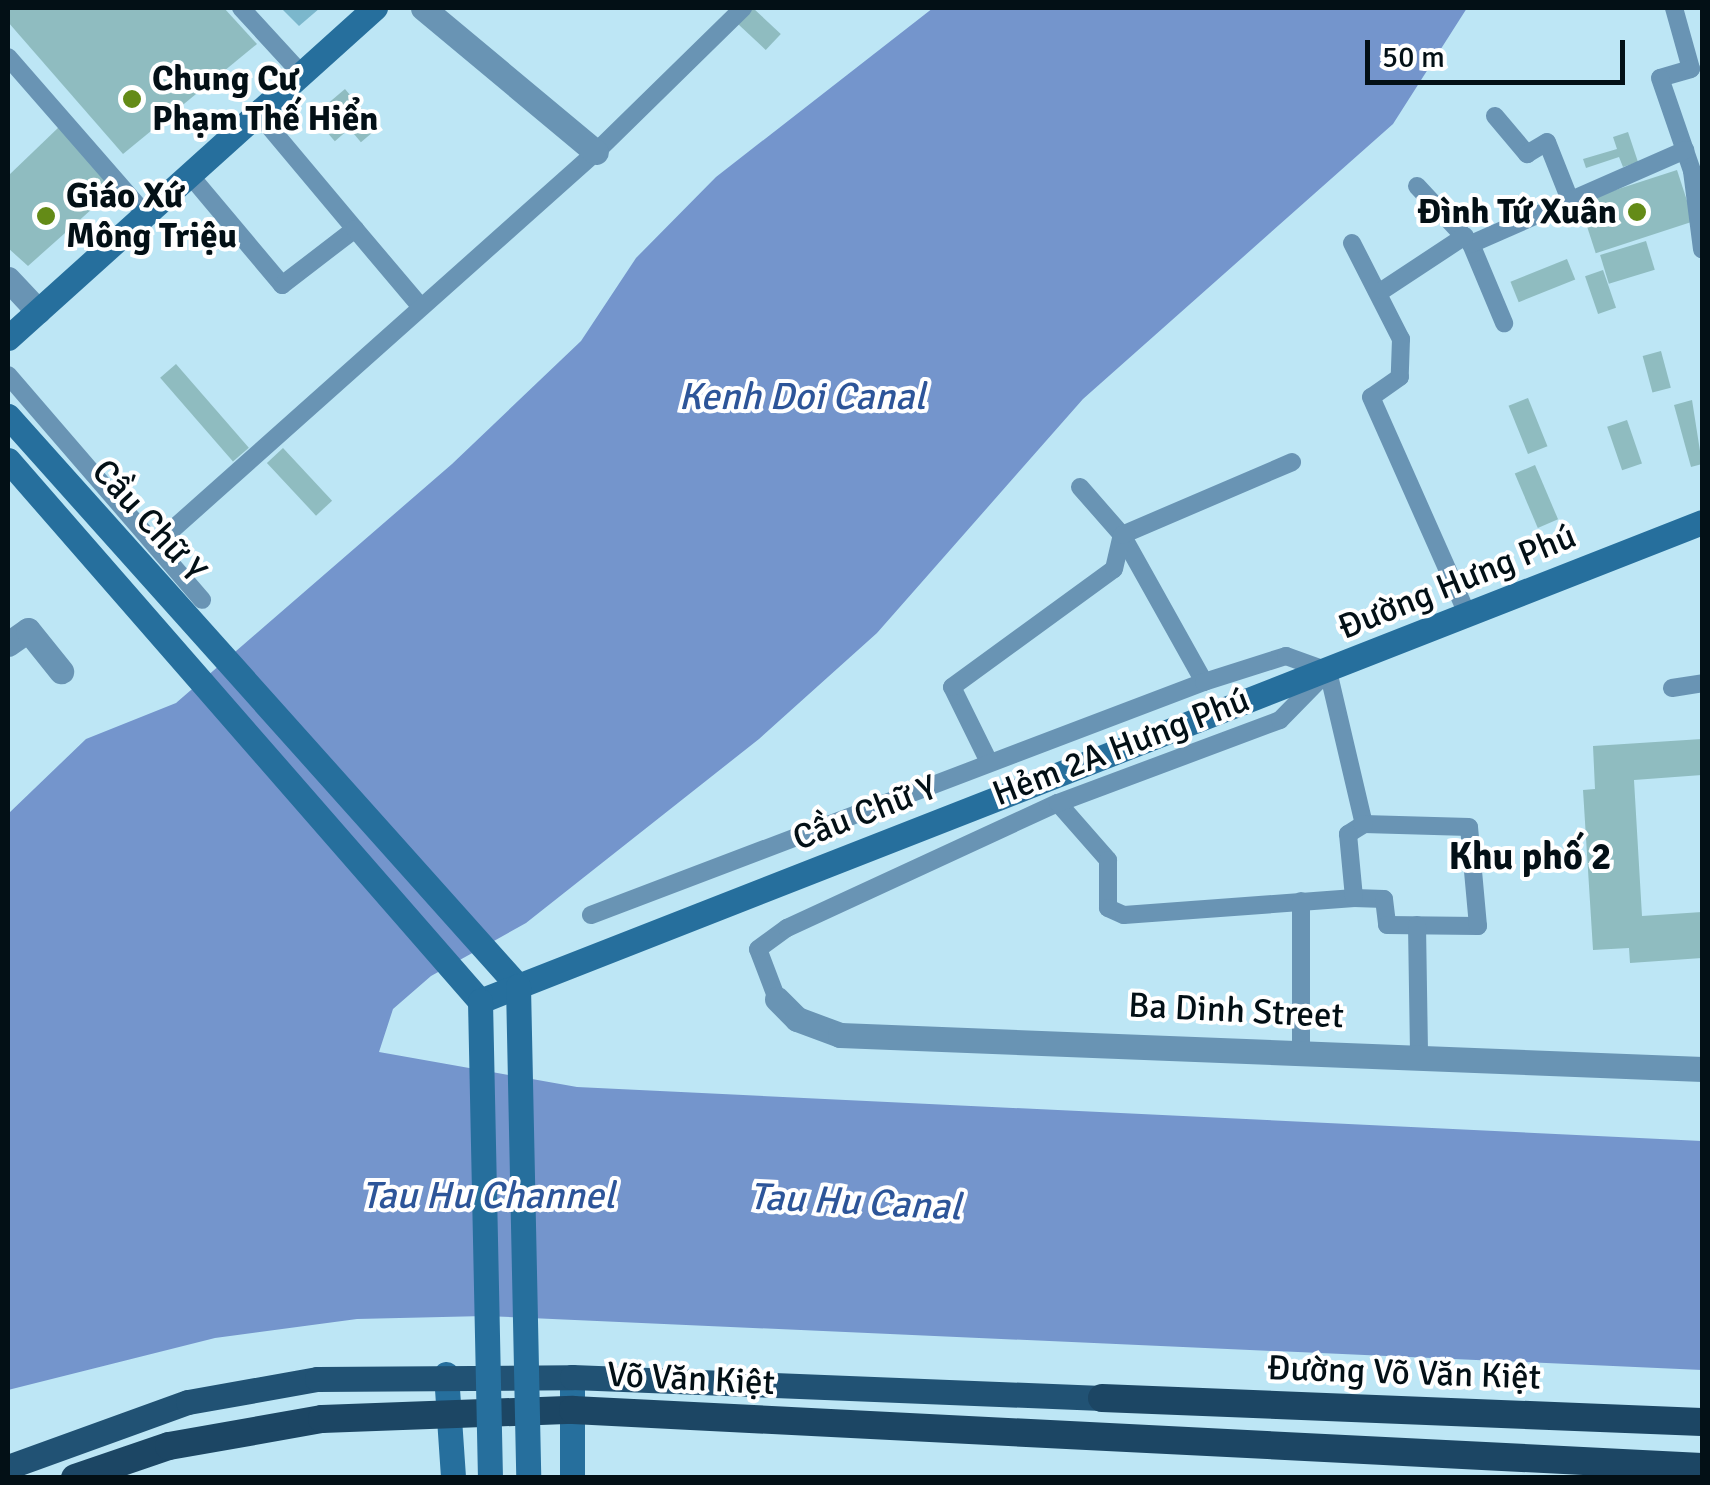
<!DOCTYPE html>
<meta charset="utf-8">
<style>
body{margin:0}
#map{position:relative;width:1710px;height:1485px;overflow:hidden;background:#bde6f5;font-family:Signika,sans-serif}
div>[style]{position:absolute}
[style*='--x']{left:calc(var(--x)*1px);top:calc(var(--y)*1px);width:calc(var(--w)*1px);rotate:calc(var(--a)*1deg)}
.green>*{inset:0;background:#7bb7cc}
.water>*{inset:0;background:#7495cc}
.building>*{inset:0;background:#8fbcc0;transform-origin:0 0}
.service>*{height:18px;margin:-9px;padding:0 9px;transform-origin:9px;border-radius:9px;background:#6994b4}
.minor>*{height:25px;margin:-12.5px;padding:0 12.5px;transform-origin:12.5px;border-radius:12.5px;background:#6994b4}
.secondary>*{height:25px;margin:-12.5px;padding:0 12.5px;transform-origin:12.5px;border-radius:12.5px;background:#266f9d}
.primary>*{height:25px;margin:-12.5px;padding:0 12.5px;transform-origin:12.5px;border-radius:12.5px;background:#215274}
.trunk>*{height:28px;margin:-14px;padding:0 14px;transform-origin:14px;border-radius:14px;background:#1c4664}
.secondary-bridge>*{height:25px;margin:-12.5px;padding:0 12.5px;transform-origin:12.5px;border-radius:12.5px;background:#266f9d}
.dots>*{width:28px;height:28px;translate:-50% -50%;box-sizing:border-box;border:5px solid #fff;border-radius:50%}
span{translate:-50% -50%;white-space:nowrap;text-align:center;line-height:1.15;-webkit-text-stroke:8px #fff;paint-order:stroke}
.poi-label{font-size:35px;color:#031016;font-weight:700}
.left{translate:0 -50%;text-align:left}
.right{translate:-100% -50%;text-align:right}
.street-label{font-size:35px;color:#031016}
.water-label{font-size:38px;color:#2d5599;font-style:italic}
.neighbourhood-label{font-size:38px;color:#031016;font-weight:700}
.frame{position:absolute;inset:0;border:10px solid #031016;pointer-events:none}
.scale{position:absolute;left:1365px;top:40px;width:260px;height:45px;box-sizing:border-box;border:5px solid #031016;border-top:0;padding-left:12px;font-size:30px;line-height:35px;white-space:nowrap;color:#031016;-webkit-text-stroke:8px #fff;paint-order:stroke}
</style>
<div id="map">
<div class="green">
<i style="clip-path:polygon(281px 8px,320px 8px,299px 26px)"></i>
</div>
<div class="water">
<i style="clip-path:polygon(933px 8px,1467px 8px,1393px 124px,1083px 399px,877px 633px,759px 739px,526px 923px,431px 976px,393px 1009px,379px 1052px,577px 1087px,1702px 1141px,1702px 1370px,485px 1316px,357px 1319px,215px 1338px,8px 1390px,8px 814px,86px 739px,176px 703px,452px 464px,581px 341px,636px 258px,716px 177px)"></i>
</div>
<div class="building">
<i style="clip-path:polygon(8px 8px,224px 8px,257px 44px,123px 154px,8px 22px)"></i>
<i style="left:753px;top:8px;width:38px;height:22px;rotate:43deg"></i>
<i style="left:345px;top:89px;width:51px;height:22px;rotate:50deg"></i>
<i style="left:322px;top:102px;width:38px;height:16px;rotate:49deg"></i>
<i style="clip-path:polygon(59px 127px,120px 184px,28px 266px,8px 248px,8px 176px)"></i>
<i style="clip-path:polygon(1628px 132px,1638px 162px,1623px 167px,1619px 157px,1586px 168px,1583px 159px,1617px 149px,1613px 137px)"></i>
<i style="left:1677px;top:170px;width:54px;height:103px;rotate:72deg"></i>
<i style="left:1646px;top:241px;width:30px;height:48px;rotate:73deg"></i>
<i style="left:1567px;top:259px;width:22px;height:61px;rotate:68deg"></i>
<i style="left:1603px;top:270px;width:40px;height:19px;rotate:71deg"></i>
<i style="left:1661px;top:351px;width:38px;height:19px;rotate:75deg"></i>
<i style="left:176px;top:364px;width:111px;height:21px;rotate:49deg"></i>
<i style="left:1528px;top:398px;width:52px;height:21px;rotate:68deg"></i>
<i style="clip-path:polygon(1692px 400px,1702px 464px,1691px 467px,1674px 405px)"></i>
<i style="left:1627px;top:420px;width:46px;height:21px;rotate:71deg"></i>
<i style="left:283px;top:448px;width:72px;height:22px;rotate:47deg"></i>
<i style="left:1535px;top:465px;width:59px;height:22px;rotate:67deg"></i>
<i style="clip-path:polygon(1702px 739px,1702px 775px,1634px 780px,1642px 916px,1702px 912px,1702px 958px,1630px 963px,1629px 948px,1593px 950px,1583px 790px,1595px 789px,1593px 746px)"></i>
</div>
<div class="service">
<i style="--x:241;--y:8;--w:86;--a:47.4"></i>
<i style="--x:1674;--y:8;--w:63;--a:74.4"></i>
<i style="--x:1691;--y:69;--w:32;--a:164"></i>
<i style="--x:1660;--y:78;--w:98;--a:71"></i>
<i style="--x:1692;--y:171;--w:79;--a:82.7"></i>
<i style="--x:8;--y:57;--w:208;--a:48.9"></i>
<i style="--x:256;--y:111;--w:154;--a:50"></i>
<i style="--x:1495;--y:116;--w:50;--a:49.9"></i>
<i style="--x:1527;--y:154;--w:23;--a:-31"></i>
<i style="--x:1547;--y:142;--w:57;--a:68.4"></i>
<i style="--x:189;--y:174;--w:145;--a:50"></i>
<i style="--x:282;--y:285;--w:92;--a:-37.5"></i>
<i style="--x:355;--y:229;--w:102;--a:49.8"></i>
<i style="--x:1417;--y:186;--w:79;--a:47"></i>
<i style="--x:1471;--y:244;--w:86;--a:67.3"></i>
<i style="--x:1352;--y:243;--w:108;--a:63"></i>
<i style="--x:1401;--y:339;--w:38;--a:92"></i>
<i style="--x:1400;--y:377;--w:35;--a:145"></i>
<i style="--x:1371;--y:397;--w:237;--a:66.1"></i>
<i style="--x:1471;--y:244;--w:234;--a:-23.7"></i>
<i style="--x:1383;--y:290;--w:98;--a:-33.4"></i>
<i style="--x:8;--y:375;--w:297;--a:49.2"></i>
<i style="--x:1080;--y:487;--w:64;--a:48.8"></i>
<i style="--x:1122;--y:535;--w:168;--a:60.8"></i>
<i style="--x:155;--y:545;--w:591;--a:-41.71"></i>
<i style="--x:596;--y:152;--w:206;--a:-44.4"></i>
<i style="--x:1328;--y:671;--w:157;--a:76.8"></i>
<i style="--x:1672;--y:688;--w:30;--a:-9"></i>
<i style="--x:987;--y:758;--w:79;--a:-116.2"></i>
<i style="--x:952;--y:687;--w:200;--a:-36.1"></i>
<i style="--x:1114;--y:569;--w:35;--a:-77"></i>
<i style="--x:1122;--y:535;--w:185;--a:-23.2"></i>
<i style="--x:1058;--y:803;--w:76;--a:48.7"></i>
<i style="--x:1108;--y:860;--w:48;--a:90"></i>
<i style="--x:1108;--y:908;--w:17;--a:24"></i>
<i style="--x:1124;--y:915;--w:231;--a:-4.2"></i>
<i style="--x:1354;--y:898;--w:30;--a:2"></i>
<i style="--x:1384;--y:899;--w:26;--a:83"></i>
<i style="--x:1387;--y:925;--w:91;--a:0.6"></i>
<i style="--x:1478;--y:926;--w:99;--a:-95.2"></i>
<i style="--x:1469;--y:827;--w:105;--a:-178.4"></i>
<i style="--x:1364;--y:824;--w:19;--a:148"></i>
<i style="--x:1348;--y:834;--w:64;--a:84.6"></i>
<i style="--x:591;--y:915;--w:656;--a:-20.81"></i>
<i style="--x:1204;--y:682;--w:86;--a:-17.6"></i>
<i style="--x:1286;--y:656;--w:45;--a:19.7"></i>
<i style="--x:1417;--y:925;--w:133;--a:89.1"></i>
<i style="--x:777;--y:999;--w:53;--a:-110.8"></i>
<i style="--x:758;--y:949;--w:36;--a:-36"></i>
<i style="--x:787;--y:928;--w:298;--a:-24.8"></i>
<i style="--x:1058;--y:803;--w:237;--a:-20.5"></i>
<i style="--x:1280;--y:720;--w:63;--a:-45.6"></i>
<i style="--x:1301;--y:1046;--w:145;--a:-90"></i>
</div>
<div class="minor">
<i style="--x:423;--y:8;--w:225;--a:39.8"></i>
<i style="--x:8;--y:279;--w:44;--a:46.8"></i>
<i style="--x:8;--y:644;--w:24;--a:-35"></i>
<i style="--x:28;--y:630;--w:53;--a:51.2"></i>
<i style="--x:777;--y:999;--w:28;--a:45"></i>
<i style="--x:797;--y:1019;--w:46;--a:20.4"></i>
<i style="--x:840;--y:1035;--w:863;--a:2.26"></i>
</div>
<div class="secondary">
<i style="--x:8;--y:338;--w:494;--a:-42"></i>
<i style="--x:8;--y:416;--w:765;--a:48.18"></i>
<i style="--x:8;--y:460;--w:718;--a:48.9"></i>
<i style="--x:480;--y:1001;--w:1313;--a:-21.4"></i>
<i style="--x:446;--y:1374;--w:104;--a:86.1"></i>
<i style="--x:572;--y:1377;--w:101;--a:90"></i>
</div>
<div class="primary">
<i style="--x:8;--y:1467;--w:191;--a:-19.9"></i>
<i style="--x:188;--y:1402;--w:131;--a:-10.1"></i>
<i style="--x:317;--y:1379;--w:255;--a:-0.4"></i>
<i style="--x:572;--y:1377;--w:530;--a:2.27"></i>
</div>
<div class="trunk">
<i style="--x:1102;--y:1398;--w:600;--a:2.29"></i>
<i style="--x:75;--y:1478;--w:99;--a:-18.8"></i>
<i style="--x:169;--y:1446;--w:155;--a:-10"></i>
<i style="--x:322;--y:1419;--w:251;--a:-2.1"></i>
<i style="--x:573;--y:1410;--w:1130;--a:2.89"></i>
</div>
<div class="secondary-bridge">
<i style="--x:518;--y:986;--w:492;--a:88.8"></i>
<i style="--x:480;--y:1001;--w:477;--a:88.8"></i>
</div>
<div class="dots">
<i style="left:132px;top:99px;background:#648b17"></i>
<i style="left:1637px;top:212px;background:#648b17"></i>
<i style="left:46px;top:216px;background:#648b17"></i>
</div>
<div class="poi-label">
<span class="left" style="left:152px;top:99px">Chung Cư<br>Phạm Thế Hiển</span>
<span class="left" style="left:66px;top:216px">Giáo Xứ<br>Mông Triệu</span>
<span class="right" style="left:1617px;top:212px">Đình Tứ Xuân</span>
</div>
<div class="street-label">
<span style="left:149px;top:521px;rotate:48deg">Cầu Chữ Y</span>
<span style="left:1457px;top:582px;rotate:-22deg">Đường Hưng Phú</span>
<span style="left:1121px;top:747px;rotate:-21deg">Hẻm 2A Hưng Phú</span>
<span style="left:865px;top:813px;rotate:-21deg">Cầu Chữ Y</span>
<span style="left:1236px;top:1011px;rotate:3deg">Ba Dinh Street</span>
<span style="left:1404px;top:1373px;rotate:2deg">Đường Võ Văn Kiệt</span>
<span style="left:691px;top:1379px;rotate:3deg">Võ Văn Kiệt</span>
</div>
<div class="water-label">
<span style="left:802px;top:397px">Kenh Doi Canal</span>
<span style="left:488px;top:1196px">Tau Hu Channel</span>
<span style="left:855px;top:1202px;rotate:3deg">Tau Hu Canal</span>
</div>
<div class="neighbourhood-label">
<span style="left:1530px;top:857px">Khu phố 2</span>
</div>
<div class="frame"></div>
<div class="scale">50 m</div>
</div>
